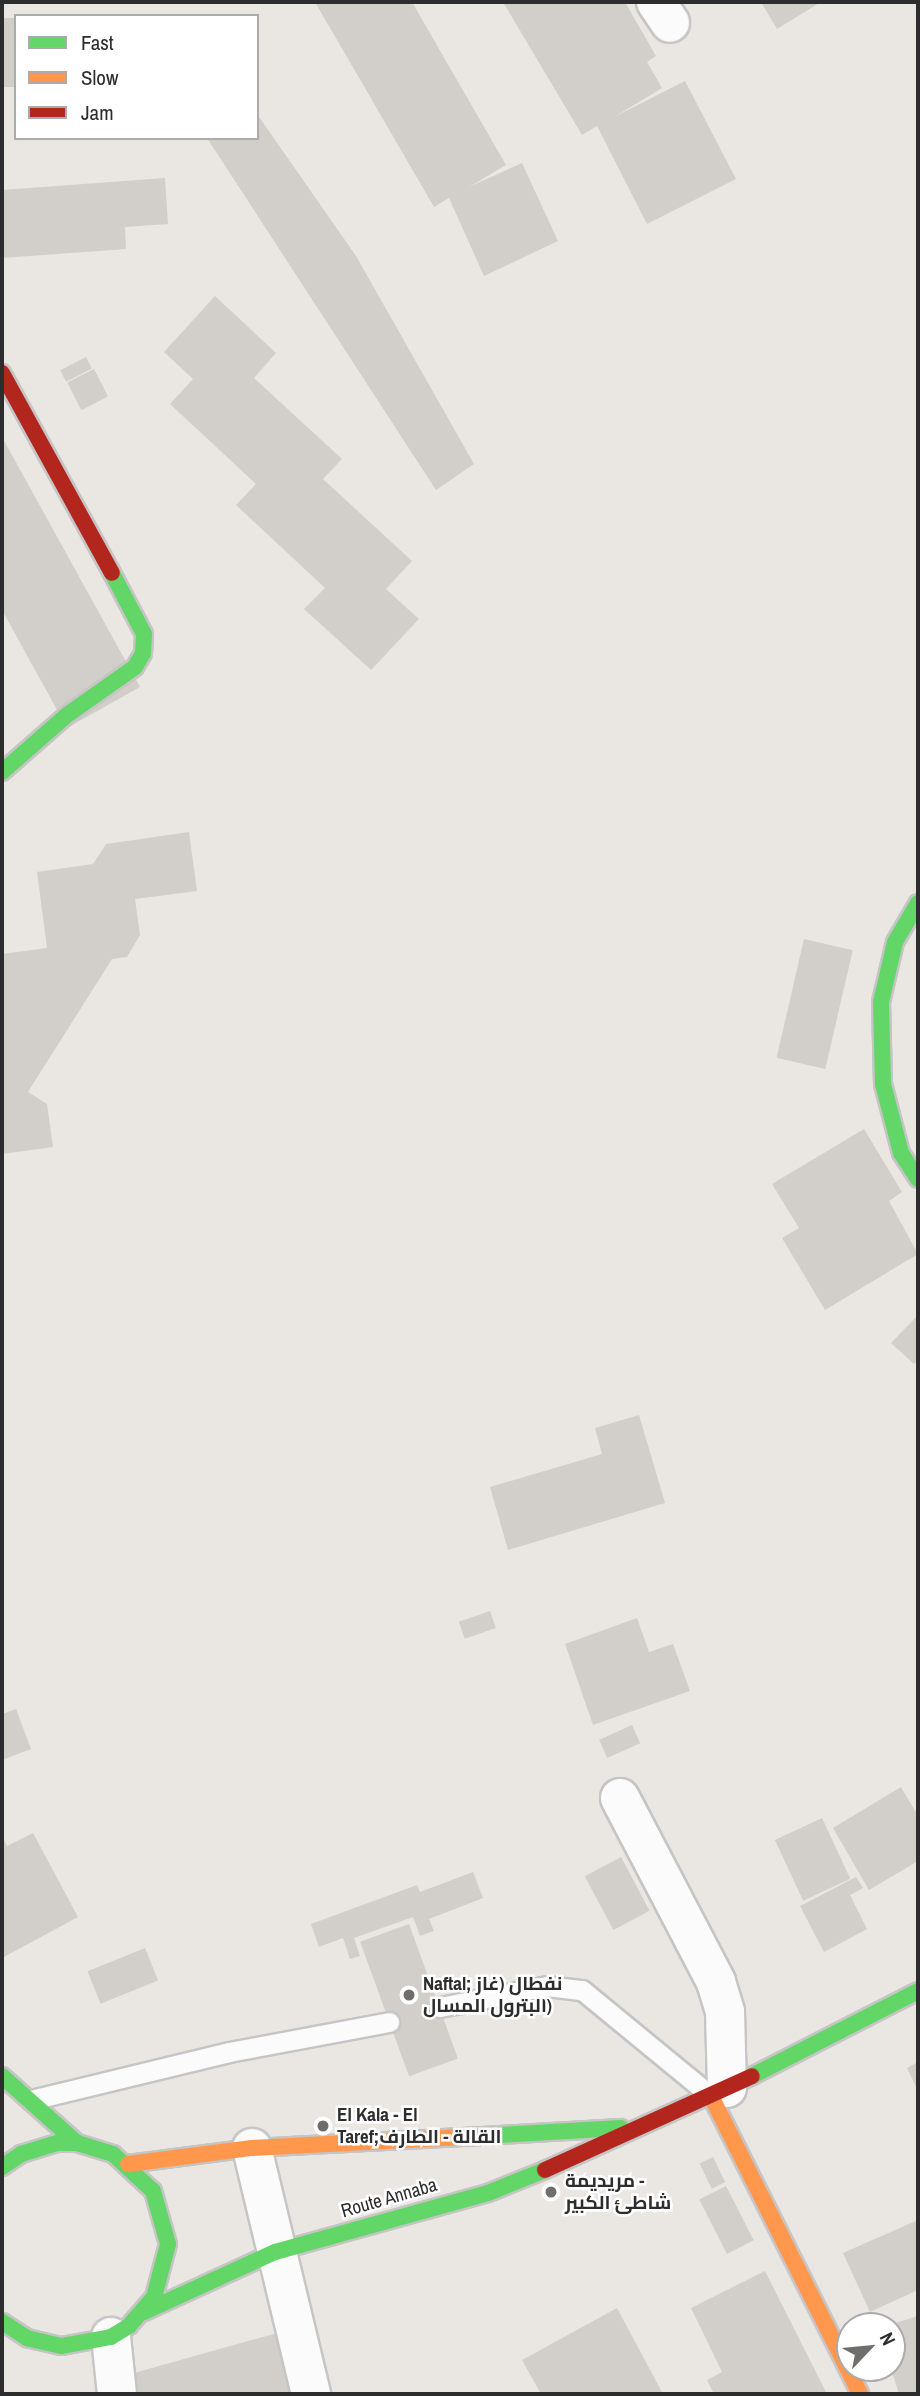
<!DOCTYPE html>
<meta charset="utf-8">
<style>
body{margin:0}
#map{position:relative;width:920px;height:2396px;overflow:hidden;background:#eae6e2;font-family:"Archivo Narrow",Cairo,sans-serif}
div>[style]{position:absolute}
[style*='--x']{left:calc(var(--x)*1px);top:calc(var(--y)*1px);width:calc(var(--w)*1px);rotate:calc(var(--a)*1deg)}
.building>*{inset:0;background:#d2cfcb;transform-origin:0 0}
.roads{filter:drop-shadow(2px 0 #c6c5c5) drop-shadow(-2px 0 #c6c5c5) drop-shadow(0 2px #c6c5c5) drop-shadow(0 -2px #c6c5c5)}
.lane>*{height:19px;margin:-9.5px;padding:0 9.5px;transform-origin:9.5px;border-radius:9.5px;background:#fcfbfb}
.street>*{height:38px;margin:-19px;padding:0 19px;transform-origin:19px;border-radius:19px;background:#fcfbfb}
.fast>*{height:16px;margin:-8px;padding:0 8px;transform-origin:8px;border-radius:8px;background:#63d668}
.slow>*{height:16px;margin:-8px;padding:0 8px;transform-origin:8px;border-radius:8px;background:#ff974d}
.jam>*{height:16px;margin:-8px;padding:0 8px;transform-origin:8px;border-radius:8px;background:#b3261e}
.dots>*{width:19px;height:19px;translate:-50% -50%;box-sizing:border-box;border:4px solid #fff;border-radius:50%}
span{translate:-50% -50%;white-space:nowrap;text-align:center;line-height:1.15;-webkit-text-stroke:5px #fff;paint-order:stroke}
.poi-label{font-size:19px;color:#2d2d2d;font-weight:700}
.left{translate:0 -50%;text-align:left}
.street-label{font-size:19px;color:#2d2d2d}
.frame{position:absolute;inset:0;border:4px solid #2d2d2d;pointer-events:none}
.legend{position:absolute;left:14px;top:14px;width:245px;height:126px;box-sizing:border-box;background:#fff;border:2px solid #ababab;margin:0;padding:9px 12px;list-style:none;font-size:21px;color:#2d2d2d}
.legend li{display:flex;align-items:center;gap:14px;height:35px}
.legend b{width:35px;border:2px solid #ababab}
.north{position:absolute;left:836px;top:2312px;width:70px;height:70px;box-sizing:border-box;background:#fff;border:2px solid #ababab;border-radius:50%;rotate:64deg;font-size:19px;font-weight:700;line-height:28px;text-align:center;color:#2d2d2d}
.north::after{content:'';display:block;margin:auto;width:24px;height:32px;background:#6f6e6c;clip-path:polygon(50% 0,100% 100%,50% 72%,0 100%)}
</style>
<div id="map">
<div class="building">
<i style="clip-path:polygon(315px 2px,412px 2px,506px 165px,469px 187px,522px 163px,558px 241px,484px 276px,449px 198px,434px 207px)"></i>
<i style="clip-path:polygon(503px 2px,625px 2px,656px 56px,647px 62px,662px 88px,614px 117px,685px 81px,736px 179px,647px 224px,597px 126px,582px 135px)"></i>
<i style="clip-path:polygon(761px 2px,821px 2px,777px 29px)"></i>
<i style="left:2px;top:18px;width:14px;height:69px"></i>
<i style="clip-path:polygon(257px 114px,356px 256px,474px 464px,436px 490px,207px 138px,257px 138px)"></i>
<i style="clip-path:polygon(165px 178px,168px 224px,125px 227px,126px 249px,2px 258px,2px 190px)"></i>
<i style="clip-path:polygon(215px 296px,276px 353px,254px 378px,342px 459px,323px 479px,412px 561px,386px 589px,419px 619px,371px 670px,304px 609px,325px 588px,236px 505px,256px 484px,170px 404px,193px 379px,164px 352px)"></i>
<i style="left:86px;top:357px;width:13px;height:29px;rotate:63deg"></i>
<i style="left:94px;top:369px;width:31px;height:30px;rotate:63deg"></i>
<i style="clip-path:polygon(2px 437px,140px 687px,67px 728px,2px 610px)"></i>
<i style="clip-path:polygon(189px 832px,197px 891px,135px 899px,140px 935px,127px 957px,112px 959px,28px 1092px,47px 1104px,53px 1147px,2px 1154px,2px 954px,47px 948px,37px 872px,93px 864px,106px 844px)"></i>
<i style="left:804px;top:939px;width:50px;height:122px;rotate:13deg"></i>
<i style="clip-path:polygon(864px 1129px,902px 1192px,889px 1201px,918px 1254px,825px 1310px,782px 1238px,799px 1228px,772px 1184px)"></i>
<i style="clip-path:polygon(918px 1315px,918px 1359px,914px 1364px,891px 1343px)"></i>
<i style="clip-path:polygon(639px 1415px,665px 1503px,508px 1550px,490px 1487px,602px 1454px,595px 1428px)"></i>
<i style="left:490px;top:1611px;width:18px;height:33px;rotate:71deg"></i>
<i style="clip-path:polygon(637px 1618px,649px 1652px,673px 1644px,690px 1691px,593px 1725px,565px 1644px)"></i>
<i style="clip-path:polygon(16px 1709px,31px 1749px,2px 1760px,2px 1714px)"></i>
<i style="left:632px;top:1725px;width:20px;height:36px;rotate:66deg"></i>
<i style="clip-path:polygon(901px 1787px,918px 1816px,918px 1861px,869px 1890px,833px 1828px)"></i>
<i style="left:822px;top:1818px;width:67px;height:52px;rotate:65deg"></i>
<i style="clip-path:polygon(33px 1833px,78px 1917px,2px 1958px,2px 1836px,7px 1846px)"></i>
<i style="left:621px;top:1857px;width:61px;height:41px;rotate:62deg"></i>
<i style="clip-path:polygon(473px 1872px,483px 1898px,429px 1919px,434px 1931px,420px 1936px,413px 1917px,354px 1938px,360px 1956px,350px 1959px,343px 1938px,319px 1947px,311px 1924px,417px 1885px,420px 1892px)"></i>
<i style="clip-path:polygon(856px 1877px,863px 1888px,850px 1895px,867px 1929px,824px 1952px,800px 1906px)"></i>
<i style="left:409px;top:1924px;width:143px;height:52px;rotate:70deg"></i>
<i style="left:145px;top:1948px;width:35px;height:62px;rotate:68deg"></i>
<i style="clip-path:polygon(918px 2062px,918px 2091px,907px 2068px)"></i>
<i style="left:713px;top:2157px;width:28px;height:15px;rotate:64deg"></i>
<i style="left:726px;top:2186px;width:61px;height:30px;rotate:63deg"></i>
<i style="clip-path:polygon(918px 2220px,918px 2290px,870px 2312px,843px 2253px)"></i>
<i style="clip-path:polygon(765px 2271px,827px 2394px,714px 2394px,707px 2380px,722px 2372px,691px 2308px)"></i>
<i style="clip-path:polygon(617px 2308px,663px 2394px,541px 2394px,522px 2360px)"></i>
<i style="clip-path:polygon(918px 2316px,918px 2394px,899px 2394px,891px 2368px,892px 2324px)"></i>
<i style="clip-path:polygon(284px 2331px,303px 2394px,125px 2394px,120px 2377px)"></i>
</div>
<div class="roads">
<div class="lane">
<i style="--x:440;--y:2007;--w:109;--a:-11.1"></i>
<i style="--x:547;--y:1986;--w:35;--a:7"></i>
<i style="--x:582;--y:1990;--w:167;--a:39.4"></i>
<i style="--x:31;--y:2100;--w:204;--a:-13.6"></i>
<i style="--x:229;--y:2052;--w:163;--a:-10.6"></i>
</div>
<div class="street">
<i style="--x:656;--y:2;--w:25;--a:56"></i>
<i style="--x:620;--y:1798;--w:208;--a:62.4"></i>
<i style="--x:716;--y:1982;--w:31;--a:73"></i>
<i style="--x:725;--y:2012;--w:76;--a:88.5"></i>
<i style="--x:252;--y:2148;--w:253;--a:76.5"></i>
<i style="--x:111;--y:2337;--w:57;--a:84"></i>
</div>
<div class="fast">
<i style="--x:2;--y:772;--w:86;--a:-41.2"></i>
<i style="--x:67;--y:715;--w:83;--a:-35.2"></i>
<i style="--x:135;--y:667;--w:16;--a:-60"></i>
<i style="--x:143;--y:653;--w:19;--a:-87"></i>
<i style="--x:144;--y:634;--w:69;--a:-117.7"></i>
<i style="--x:918;--y:903;--w:45;--a:120.5"></i>
<i style="--x:895;--y:942;--w:62;--a:103.1"></i>
<i style="--x:881;--y:1002;--w:82;--a:88.6"></i>
<i style="--x:883;--y:1084;--w:71;--a:75.4"></i>
<i style="--x:901;--y:1153;--w:31;--a:57"></i>
<i style="--x:2;--y:2076;--w:101;--a:41.8"></i>
<i style="--x:752;--y:2076;--w:186;--a:-27.1"></i>
<i style="--x:482;--y:2136;--w:139;--a:-3.3"></i>
<i style="--x:2;--y:2167;--w:23;--a:-34"></i>
<i style="--x:21;--y:2154;--w:39;--a:-17"></i>
<i style="--x:58;--y:2143;--w:19;--a:0"></i>
<i style="--x:77;--y:2143;--w:38;--a:17"></i>
<i style="--x:113;--y:2154;--w:54;--a:42.8"></i>
<i style="--x:153;--y:2191;--w:55;--a:74.2"></i>
<i style="--x:168;--y:2244;--w:55;--a:104.8"></i>
<i style="--x:154;--y:2297;--w:38;--a:131"></i>
<i style="--x:129;--y:2326;--w:21;--a:149"></i>
<i style="--x:111;--y:2337;--w:51;--a:169.8"></i>
<i style="--x:61;--y:2346;--w:35;--a:-167"></i>
<i style="--x:27;--y:2338;--w:30;--a:-147"></i>
<i style="--x:144;--y:2312;--w:144;--a:-24.6"></i>
<i style="--x:275;--y:2252;--w:221;--a:-15.5"></i>
<i style="--x:488;--y:2193;--w:61;--a:-22"></i>
</div>
<div class="slow">
<i style="--x:711;--y:2096;--w:333;--a:63.4"></i>
<i style="--x:128;--y:2164;--w:125;--a:-7.4"></i>
<i style="--x:252;--y:2148;--w:230;--a:-3"></i>
</div>
<div class="jam">
<i style="--x:2;--y:373;--w:228;--a:61.2"></i>
<i style="--x:545;--y:2170;--w:227;--a:-24.4"></i>
</div>
</div>
<div class="dots">
<i style="left:409px;top:1995px;background:#6f6e6c"></i>
<i style="left:323px;top:2126px;background:#6f6e6c"></i>
<i style="left:551px;top:2192px;background:#6f6e6c"></i>
</div>
<div class="poi-label">
<span class="left" style="left:423px;top:1995px">Naftal; نفطال (غاز<br>البترول المسال)</span>
<span class="left" style="left:337px;top:2126px">El Kala - El<br>Taref;القالة - الطارف</span>
<span class="left" style="left:565px;top:2192px">مريديمة -<br>شاطئ الكبير</span>
</div>
<div class="street-label">
<span style="left:389px;top:2198px;rotate:-16deg">Route Annaba</span>
</div>
<div class="frame"></div>
<ul class="legend">
<li><b style="height:9px;background:#63d668"></b>Fast</li>
<li><b style="height:9px;background:#ff974d"></b>Slow</li>
<li><b style="height:9px;background:#b3261e"></b>Jam</li>
</ul>
<div class="north">N</div>
</div>
